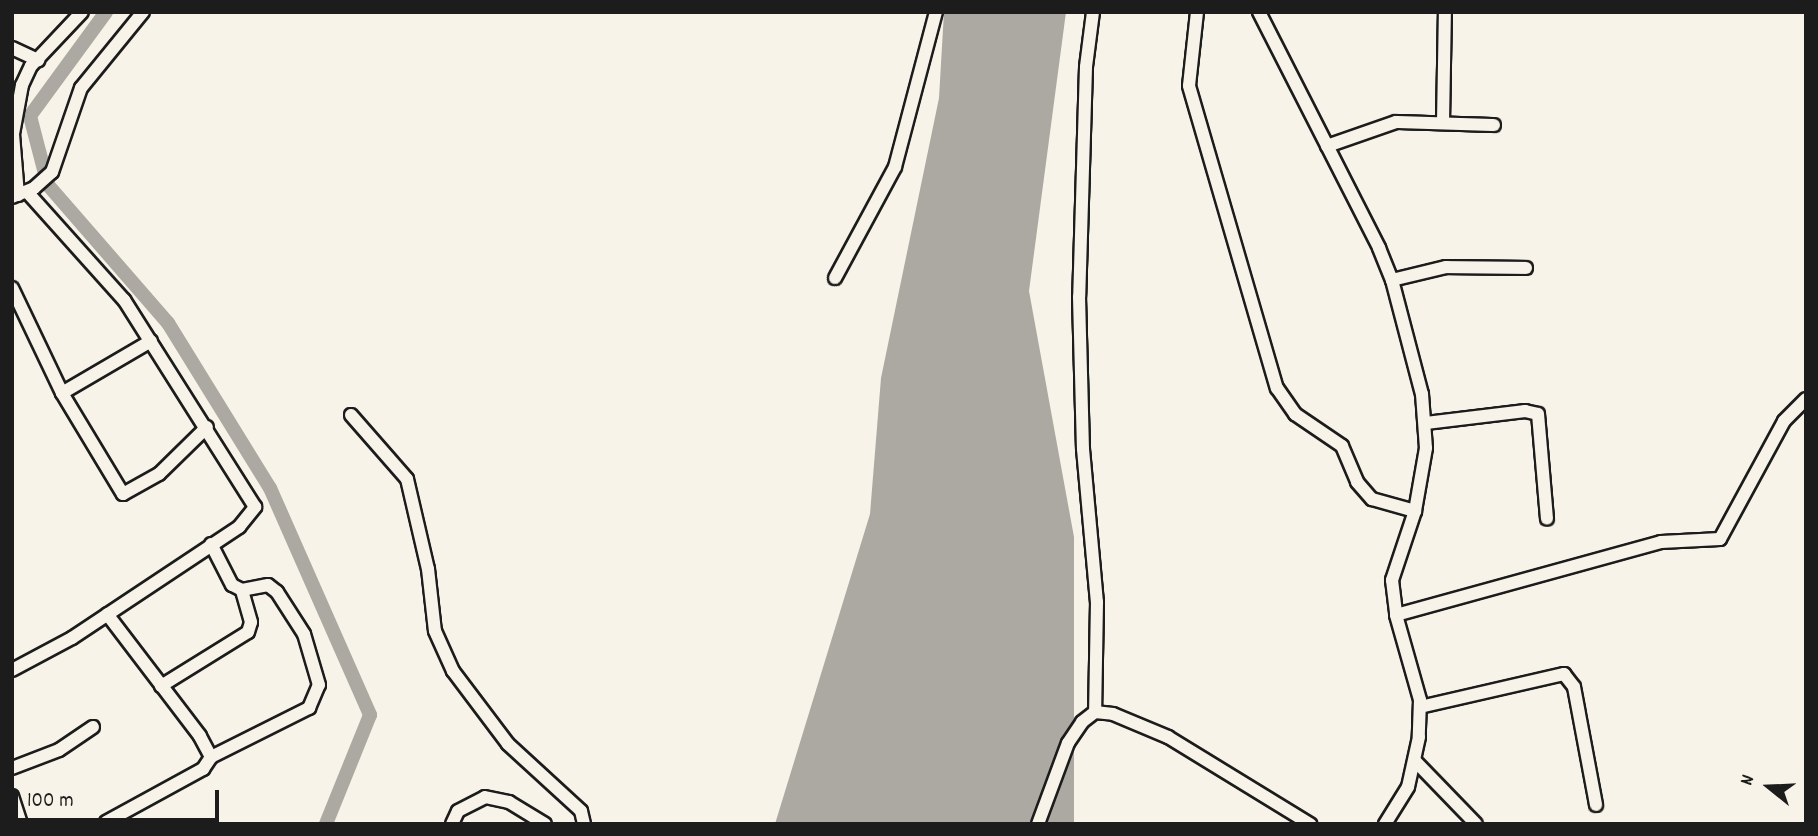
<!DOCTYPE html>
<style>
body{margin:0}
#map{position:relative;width:1818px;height:836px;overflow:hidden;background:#f7f3e8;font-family:Dekko,sans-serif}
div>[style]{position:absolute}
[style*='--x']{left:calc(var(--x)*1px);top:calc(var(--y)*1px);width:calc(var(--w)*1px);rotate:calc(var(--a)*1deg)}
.water>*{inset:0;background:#aca9a2}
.canal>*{height:14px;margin:-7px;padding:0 7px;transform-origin:7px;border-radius:7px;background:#aca9a2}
.roads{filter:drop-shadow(2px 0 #1c1c1c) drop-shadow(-2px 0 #1c1c1c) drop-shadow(0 2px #1c1c1c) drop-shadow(0 -2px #1c1c1c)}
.minor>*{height:12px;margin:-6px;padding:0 6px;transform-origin:6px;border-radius:6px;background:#f7f3e8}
span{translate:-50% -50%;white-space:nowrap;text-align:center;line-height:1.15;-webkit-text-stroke:5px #f7f3e8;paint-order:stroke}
.frame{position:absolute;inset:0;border:14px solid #1c1c1c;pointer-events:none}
.north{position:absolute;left:1734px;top:752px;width:70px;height:70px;-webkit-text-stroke:5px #f7f3e8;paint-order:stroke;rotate:288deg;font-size:19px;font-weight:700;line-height:28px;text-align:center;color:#1c1c1c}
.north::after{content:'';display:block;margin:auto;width:24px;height:32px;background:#1c1c1c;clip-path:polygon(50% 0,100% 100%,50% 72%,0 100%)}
.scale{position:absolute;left:14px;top:790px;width:205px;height:32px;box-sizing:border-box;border:4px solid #1c1c1c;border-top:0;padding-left:9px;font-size:21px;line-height:24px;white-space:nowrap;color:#1c1c1c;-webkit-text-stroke:5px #f7f3e8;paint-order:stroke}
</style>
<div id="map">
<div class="water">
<i style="clip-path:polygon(944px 12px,1066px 12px,1029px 291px,1074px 537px,1074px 824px,775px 824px,870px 514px,881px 378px,939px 98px)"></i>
</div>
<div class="canal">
<i style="--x:106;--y:12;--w:129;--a:126.2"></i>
<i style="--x:30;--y:116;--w:71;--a:75.4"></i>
<i style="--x:48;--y:185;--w:183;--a:49"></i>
<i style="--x:168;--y:323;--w:194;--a:58.3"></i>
<i style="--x:270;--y:488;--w:248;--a:66.2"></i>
<i style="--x:370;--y:715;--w:118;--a:112"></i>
</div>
<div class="roads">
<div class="minor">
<i style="--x:1093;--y:12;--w:55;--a:97.3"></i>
<i style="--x:1086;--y:67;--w:230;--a:91.7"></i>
<i style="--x:1079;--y:297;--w:152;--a:88.5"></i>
<i style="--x:1083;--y:449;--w:154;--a:84.8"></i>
<i style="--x:1097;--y:602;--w:110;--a:91"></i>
<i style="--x:1197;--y:12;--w:74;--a:96.2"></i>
<i style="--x:1189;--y:86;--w:315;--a:73.8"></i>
<i style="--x:1277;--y:388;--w:32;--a:55"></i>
<i style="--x:1295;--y:414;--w:57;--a:34.2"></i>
<i style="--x:1342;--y:446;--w:39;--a:67"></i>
<i style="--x:1357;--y:482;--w:23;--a:49"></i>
<i style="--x:1372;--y:499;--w:45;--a:15.6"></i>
<i style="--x:1259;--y:12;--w:265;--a:63"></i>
<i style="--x:1379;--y:248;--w:35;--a:68"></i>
<i style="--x:1392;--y:280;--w:118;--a:75.3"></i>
<i style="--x:1422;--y:394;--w:54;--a:85.8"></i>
<i style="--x:1426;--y:448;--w:64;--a:99.9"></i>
<i style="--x:1415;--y:511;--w:73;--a:108.4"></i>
<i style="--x:1392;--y:580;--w:35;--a:83"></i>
<i style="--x:1396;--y:615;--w:88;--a:74.2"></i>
<i style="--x:1420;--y:700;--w:37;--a:92"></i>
<i style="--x:1419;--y:737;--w:51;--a:102.4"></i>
<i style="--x:1408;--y:787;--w:44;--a:121.9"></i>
<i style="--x:12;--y:48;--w:29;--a:25"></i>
<i style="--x:1443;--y:122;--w:110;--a:-89"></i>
<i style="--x:1327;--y:146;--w:73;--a:-19.2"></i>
<i style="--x:1396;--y:122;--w:98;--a:1.8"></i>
<i style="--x:18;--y:195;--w:61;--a:-94.7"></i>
<i style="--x:13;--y:134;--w:50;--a:-79.6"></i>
<i style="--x:22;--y:85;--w:21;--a:-65"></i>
<i style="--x:31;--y:66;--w:74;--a:-46.6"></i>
<i style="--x:12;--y:197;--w:24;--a:-22"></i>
<i style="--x:34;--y:188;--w:24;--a:-42"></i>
<i style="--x:52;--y:172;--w:89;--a:-71"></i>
<i style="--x:81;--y:88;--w:98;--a:-50.8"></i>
<i style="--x:835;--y:278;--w:126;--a:-61.6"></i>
<i style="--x:895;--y:167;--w:160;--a:-75.2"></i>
<i style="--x:1392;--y:280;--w:56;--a:-13.5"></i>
<i style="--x:1446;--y:267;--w:80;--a:0.7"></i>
<i style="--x:12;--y:288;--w:116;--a:64.5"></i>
<i style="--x:62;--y:393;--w:118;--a:58.9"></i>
<i style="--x:123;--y:494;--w:41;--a:-29.1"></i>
<i style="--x:159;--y:474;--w:67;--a:-44.4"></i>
<i style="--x:62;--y:393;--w:103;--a:-30.3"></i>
<i style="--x:351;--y:415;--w:85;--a:48.8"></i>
<i style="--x:407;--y:479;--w:92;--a:76.9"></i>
<i style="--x:428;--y:569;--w:62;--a:83.6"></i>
<i style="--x:435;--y:631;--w:44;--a:65.8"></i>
<i style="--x:453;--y:671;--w:91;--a:53"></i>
<i style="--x:508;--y:744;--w:99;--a:42.5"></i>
<i style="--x:581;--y:811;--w:13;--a:77"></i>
<i style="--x:1426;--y:423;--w:100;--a:-6.9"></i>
<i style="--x:1525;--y:411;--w:13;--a:13"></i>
<i style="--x:1538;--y:414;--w:105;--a:85.1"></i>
<i style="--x:1396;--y:615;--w:275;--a:-15.4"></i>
<i style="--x:1661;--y:542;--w:59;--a:-2.9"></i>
<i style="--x:1720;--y:539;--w:134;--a:-61.5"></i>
<i style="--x:1784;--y:421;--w:31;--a:-45"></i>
<i style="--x:12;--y:670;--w:68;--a:-28.1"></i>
<i style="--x:72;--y:638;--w:201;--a:-33.6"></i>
<i style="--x:239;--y:527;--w:26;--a:-51"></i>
<i style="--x:255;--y:507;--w:245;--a:-122.3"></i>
<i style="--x:124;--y:300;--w:145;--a:-131.9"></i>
<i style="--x:161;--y:686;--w:102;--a:-31.8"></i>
<i style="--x:248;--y:632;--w:10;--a:-73"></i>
<i style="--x:251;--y:622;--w:33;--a:-106"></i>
<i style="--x:1420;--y:707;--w:148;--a:-12.9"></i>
<i style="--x:1564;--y:674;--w:16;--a:52"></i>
<i style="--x:1574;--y:687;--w:120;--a:79.4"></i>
<i style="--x:211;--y:757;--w:110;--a:-26.6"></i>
<i style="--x:309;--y:708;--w:25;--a:-67"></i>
<i style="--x:319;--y:685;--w:53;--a:-106.4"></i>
<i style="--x:304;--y:634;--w:50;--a:-122.7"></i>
<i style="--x:277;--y:592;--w:11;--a:-142"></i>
<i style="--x:268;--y:585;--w:26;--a:169"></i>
<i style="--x:242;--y:590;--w:11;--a:-153"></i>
<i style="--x:232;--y:585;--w:46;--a:-117.1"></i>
<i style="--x:1416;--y:762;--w:86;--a:45.9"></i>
<i style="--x:12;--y:768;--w:50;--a:-21"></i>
<i style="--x:59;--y:750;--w:41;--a:-34.1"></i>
<i style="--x:12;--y:796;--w:29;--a:72"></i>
<i style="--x:106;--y:822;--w:111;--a:-28.7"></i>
<i style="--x:203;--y:769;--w:14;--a:-56"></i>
<i style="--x:211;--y:757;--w:24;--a:-118"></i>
<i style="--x:200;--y:736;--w:153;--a:-127.3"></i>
<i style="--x:452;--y:824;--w:14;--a:-65"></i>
<i style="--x:458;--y:811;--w:30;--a:-27"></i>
<i style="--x:485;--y:797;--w:25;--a:12"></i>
<i style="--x:509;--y:802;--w:42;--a:31.4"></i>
<i style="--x:1038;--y:824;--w:86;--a:-69.7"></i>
<i style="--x:1068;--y:743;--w:25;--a:-56"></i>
<i style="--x:1082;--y:722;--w:16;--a:-38"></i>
<i style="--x:1095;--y:712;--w:18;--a:6"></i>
<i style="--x:1113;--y:714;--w:60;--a:22.7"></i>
<i style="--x:1168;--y:737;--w:167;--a:31.5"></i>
</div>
</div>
<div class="frame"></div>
<div class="north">N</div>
<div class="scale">100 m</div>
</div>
